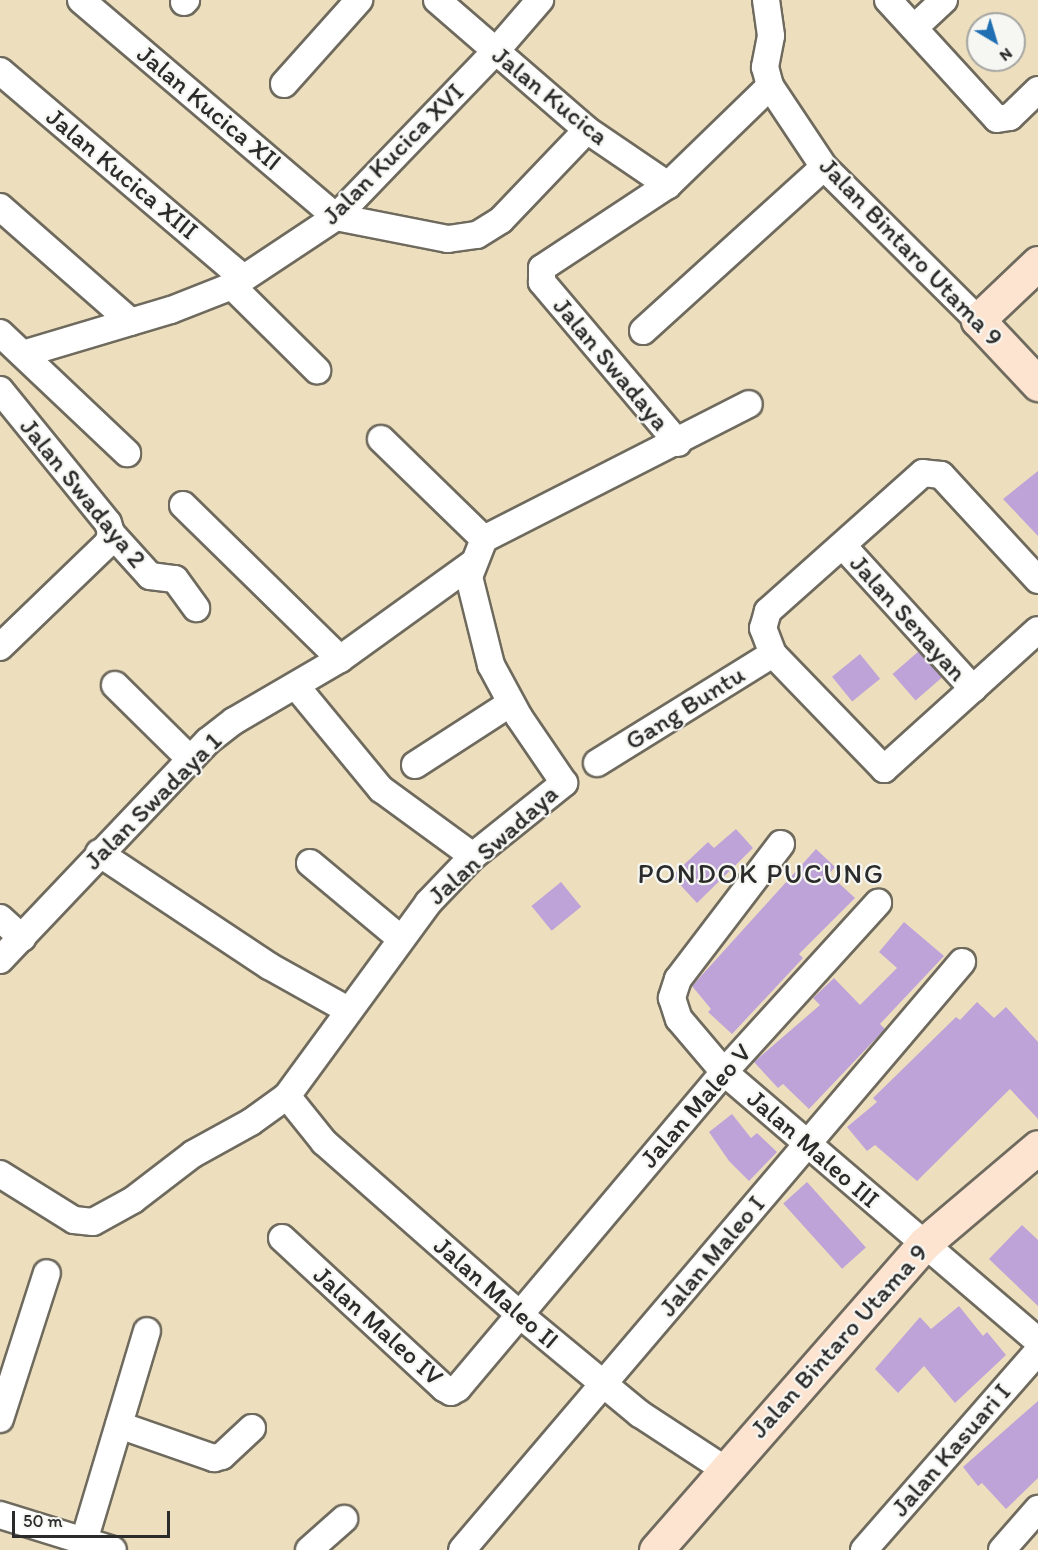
<!DOCTYPE html>
<style>
body{margin:0}
#map{position:relative;width:1038px;height:1550px;overflow:hidden;background:#eddfbe;font-family:Itim,sans-serif}
div>[style]{position:absolute}
[style*='--x']{left:calc(var(--x)*1px);top:calc(var(--y)*1px);width:calc(var(--w)*1px);rotate:calc(var(--a)*1deg)}
.building>*{inset:0;background:#bda3d7;transform-origin:0 0}
.roads{filter:drop-shadow(2px 0 #6f6a5e) drop-shadow(-2px 0 #6f6a5e) drop-shadow(0 2px #6f6a5e) drop-shadow(0 -2px #6f6a5e)}
.street>*{height:26px;margin:-13px;padding:0 13px;transform-origin:13px;border-radius:13px;background:#fff}
.secondary>*{height:33px;margin:-16.5px;padding:0 16.5px;transform-origin:16.5px;border-radius:16.5px;background:#fde4d1}
span{translate:-50% -50%;white-space:nowrap;text-align:center;line-height:1.15;-webkit-text-stroke:4.5px #f6f6f2;paint-order:stroke}
.street-label{font-size:26px;color:#2b2b2b}
.quarter-label{font-size:28px;color:#2b2b2b;letter-spacing:1.5px}
.north{position:absolute;left:966px;top:12px;width:60px;height:60px;box-sizing:border-box;background:#f6f6f2;border:2px solid #a5a5a2;border-radius:50%;rotate:142deg;font-size:16px;font-weight:700;line-height:24px;text-align:center;color:#2b2b2b}
.north::after{content:'';display:block;margin:auto;width:21px;height:27px;background:#1f6fb2;clip-path:polygon(50% 0,100% 100%,50% 72%,0 100%)}
.scale{position:absolute;left:12px;top:1511px;width:158px;height:27px;box-sizing:border-box;border:3px solid #2b2b2b;border-top:0;padding-left:8px;font-size:18px;line-height:21px;white-space:nowrap;color:#2b2b2b;-webkit-text-stroke:4px #f6f6f2;paint-order:stroke}
</style>
<div id="map">
<div class="building">
<i style="clip-path:polygon(1038px 471px,1038px 536px,1003px 499px)"></i>
<i style="left:919px;top:651px;width:35px;height:35px;rotate:49deg"></i>
<i style="left:860px;top:654px;width:32px;height:36px;rotate:51deg"></i>
<i style="clip-path:polygon(736px 829px,753px 848px,697px 903px,672px 876px,708px 842px,714px 848px)"></i>
<i style="clip-path:polygon(816px 849px,835px 867px,829px 874px,855px 898px,799px 954px,803px 958px,732px 1034px,708px 1012px,711px 1009px,692px 986px)"></i>
<i style="left:561px;top:882px;width:32px;height:38px;rotate:51deg"></i>
<i style="clip-path:polygon(904px 922px,944px 956px,880px 1024px,885px 1029px,809px 1109px,783px 1084px,778px 1088px,754px 1062px,820px 1005px,813px 998px,834px 978px,860px 1005px,897px 968px,879px 952px)"></i>
<i style="clip-path:polygon(977px 1002px,994px 1018px,1006px 1007px,1038px 1042px,1038px 1119px,1010px 1089px,917px 1181px,875px 1145px,867px 1151px,847px 1127px,877px 1102px,873px 1098px,956px 1017px,960px 1020px)"></i>
<i style="clip-path:polygon(732px 1114px,751px 1138px,757px 1133px,777px 1152px,749px 1181px,729px 1161px,709px 1132px)"></i>
<i style="left:807px;top:1182px;width:88px;height:32px;rotate:48deg"></i>
<i style="clip-path:polygon(1022px 1225px,1038px 1240px,1038px 1306px,989px 1259px)"></i>
<i style="clip-path:polygon(959px 1306px,983px 1336px,987px 1332px,1006px 1355px,955px 1403px,924px 1366px,898px 1393px,875px 1369px,920px 1317px,931px 1329px)"></i>
<i style="clip-path:polygon(1038px 1401px,1038px 1478px,1006px 1509px,982px 1483px,978px 1486px,963px 1467px)"></i>
</div>
<div class="roads">
<div class="street">
<i style="--x:81;--y:0;--w:335;--a:40.4"></i>
<i style="--x:336;--y:217;--w:114;--a:11.1"></i>
<i style="--x:448;--y:239;--w:29;--a:-8"></i>
<i style="--x:477;--y:235;--w:28;--a:-32"></i>
<i style="--x:501;--y:220;--w:124;--a:-46.3"></i>
<i style="--x:437;--y:0;--w:198;--a:40.9"></i>
<i style="--x:587;--y:130;--w:98;--a:34.2"></i>
<i style="--x:766;--y:0;--w:36;--a:82"></i>
<i style="--x:771;--y:36;--w:32;--a:101"></i>
<i style="--x:765;--y:67;--w:20;--a:75"></i>
<i style="--x:770;--y:86;--w:97;--a:56.3"></i>
<i style="--x:824;--y:167;--w:217;--a:44.8"></i>
<i style="--x:888;--y:0;--w:161;--a:47.5"></i>
<i style="--x:997;--y:119;--w:13;--a:-9"></i>
<i style="--x:1010;--y:117;--w:39;--a:-44"></i>
<i style="--x:184;--y:2;--w:3;--a:-45"></i>
<i style="--x:914;--y:28;--w:41;--a:-43"></i>
<i style="--x:0;--y:71;--w:319;--a:40.4"></i>
<i style="--x:284;--y:84;--w:113;--a:-48.2"></i>
<i style="--x:0;--y:207;--w:174;--a:41.3"></i>
<i style="--x:232;--y:286;--w:120;--a:44.7"></i>
<i style="--x:643;--y:331;--w:244;--a:-42.2"></i>
<i style="--x:0;--y:333;--w:175;--a:43.4"></i>
<i style="--x:23;--y:354;--w:154;--a:-16.6"></i>
<i style="--x:171;--y:310;--w:66;--a:-21.5"></i>
<i style="--x:232;--y:286;--w:125;--a:-33.6"></i>
<i style="--x:336;--y:217;--w:229;--a:-46.1"></i>
<i style="--x:495;--y:52;--w:69;--a:-49.1"></i>
<i style="--x:0;--y:390;--w:171;--a:50.9"></i>
<i style="--x:108;--y:523;--w:10;--a:73"></i>
<i style="--x:111;--y:533;--w:58;--a:47.8"></i>
<i style="--x:150;--y:576;--w:25;--a:7"></i>
<i style="--x:175;--y:579;--w:36;--a:54"></i>
<i style="--x:381;--y:439;--w:144;--a:44.2"></i>
<i style="--x:678;--y:443;--w:211;--a:-130.2"></i>
<i style="--x:542;--y:282;--w:14;--a:-90"></i>
<i style="--x:542;--y:268;--w:151;--a:-33.4"></i>
<i style="--x:668;--y:185;--w:142;--a:-44.1"></i>
<i style="--x:183;--y:505;--w:220;--a:44.4"></i>
<i style="--x:844;--y:547;--w:192;--a:47.7"></i>
<i style="--x:1038;--y:580;--w:143;--a:-132.7"></i>
<i style="--x:941;--y:475;--w:18;--a:-174"></i>
<i style="--x:923;--y:473;--w:208;--a:138.3"></i>
<i style="--x:768;--y:611;--w:18;--a:106"></i>
<i style="--x:763;--y:628;--w:28;--a:69"></i>
<i style="--x:773;--y:654;--w:160;--a:46"></i>
<i style="--x:884;--y:769;--w:207;--a:-42.1"></i>
<i style="--x:0;--y:647;--w:150;--a:-43.9"></i>
<i style="--x:108;--y:543;--w:10;--a:-73"></i>
<i style="--x:115;--y:685;--w:104;--a:44.6"></i>
<i style="--x:296;--y:686;--w:134;--a:50.5"></i>
<i style="--x:381;--y:789;--w:114;--a:36.1"></i>
<i style="--x:597;--y:763;--w:207;--a:-31.8"></i>
<i style="--x:415;--y:765;--w:114;--a:-32.9"></i>
<i style="--x:781;--y:844;--w:170;--a:127.3"></i>
<i style="--x:678;--y:979;--w:20;--a:108"></i>
<i style="--x:672;--y:998;--w:22;--a:72"></i>
<i style="--x:679;--y:1019;--w:70;--a:49.7"></i>
<i style="--x:724;--y:1072;--w:413;--a:40.6"></i>
<i style="--x:99;--y:853;--w:204;--a:33.6"></i>
<i style="--x:269;--y:966;--w:90;--a:29.1"></i>
<i style="--x:310;--y:863;--w:117;--a:39.8"></i>
<i style="--x:0;--y:918;--w:30;--a:42"></i>
<i style="--x:0;--y:960;--w:302;--a:-46.5"></i>
<i style="--x:208;--y:741;--w:33;--a:-38"></i>
<i style="--x:234;--y:721;--w:123;--a:-30.3"></i>
<i style="--x:340;--y:659;--w:164;--a:-35.8"></i>
<i style="--x:287;--y:1096;--w:59;--a:51.2"></i>
<i style="--x:324;--y:1142;--w:260;--a:41.4"></i>
<i style="--x:519;--y:1314;--w:157;--a:39.6"></i>
<i style="--x:640;--y:1414;--w:100;--a:33.2"></i>
<i style="--x:0;--y:1174;--w:87;--a:31.9"></i>
<i style="--x:74;--y:1220;--w:19;--a:6"></i>
<i style="--x:93;--y:1222;--w:46;--a:-28.8"></i>
<i style="--x:133;--y:1200;--w:76;--a:-37.5"></i>
<i style="--x:193;--y:1154;--w:66;--a:-28.9"></i>
<i style="--x:251;--y:1122;--w:44;--a:-35.8"></i>
<i style="--x:287;--y:1096;--w:239;--a:-53.8"></i>
<i style="--x:428;--y:903;--w:65;--a:-46.2"></i>
<i style="--x:473;--y:856;--w:117;--a:-38.7"></i>
<i style="--x:564;--y:783;--w:80;--a:-124.3"></i>
<i style="--x:519;--y:717;--w:59;--a:-118.3"></i>
<i style="--x:491;--y:665;--w:91;--a:-104"></i>
<i style="--x:469;--y:577;--w:41;--a:-68.5"></i>
<i style="--x:484;--y:539;--w:297;--a:-27"></i>
<i style="--x:282;--y:1238;--w:221;--a:42.8"></i>
<i style="--x:444;--y:1388;--w:8;--a:30"></i>
<i style="--x:451;--y:1392;--w:8;--a:-30"></i>
<i style="--x:458;--y:1388;--w:413;--a:-49.9"></i>
<i style="--x:724;--y:1072;--w:229;--a:-47.7"></i>
<i style="--x:0;--y:1419;--w:153;--a:-72.2"></i>
<i style="--x:119;--y:1425;--w:101;--a:19.2"></i>
<i style="--x:214;--y:1458;--w:8;--a:-14"></i>
<i style="--x:222;--y:1456;--w:41;--a:-43"></i>
<i style="--x:0;--y:1515;--w:118;--a:17.2"></i>
<i style="--x:84;--y:1541;--w:219;--a:-73.3"></i>
<i style="--x:309;--y:1550;--w:47;--a:-41.5"></i>
<i style="--x:462;--y:1550;--w:772;--a:-49.62"></i>
<i style="--x:864;--y:1550;--w:264;--a:-48.8"></i>
<i style="--x:1002;--y:1550;--w:55;--a:-48.7"></i>
</div>
<div class="secondary">
<i style="--x:1038;--y:263;--w:83;--a:136.5"></i>
<i style="--x:978;--y:320;--w:88;--a:46.8"></i>
<i style="--x:656;--y:1550;--w:408;--a:-48.8"></i>
<i style="--x:925;--y:1243;--w:148;--a:-40.3"></i>
</div>
</div>
<div class="street-label">
<span style="left:550px;top:96px;rotate:39deg">Jalan Kucica</span>
<span style="left:209px;top:108px;rotate:40deg">Jalan Kucica XII</span>
<span style="left:393px;top:154px;rotate:-45deg">Jalan Kucica XVI</span>
<span style="left:122px;top:174px;rotate:40deg">Jalan Kucica XIII</span>
<span style="left:911px;top:252px;rotate:46deg">Jalan Bintaro Utama 9</span>
<span style="left:611px;top:364px;rotate:50deg">Jalan Swadaya</span>
<span style="left:83px;top:493px;rotate:51deg">Jalan Swadaya 2</span>
<span style="left:908px;top:618px;rotate:48deg">Jalan Senayan</span>
<span style="left:685px;top:708px;rotate:-32deg">Gang Buntu</span>
<span style="left:153px;top:801px;rotate:-45deg">Jalan Swadaya 1</span>
<span style="left:493px;top:845px;rotate:-42deg">Jalan Swadaya</span>
<span style="left:696px;top:1106px;rotate:-49deg">Jalan Maleo V</span>
<span style="left:813px;top:1149px;rotate:41deg">Jalan Maleo III</span>
<span style="left:712px;top:1256px;rotate:-50deg">Jalan Maleo I</span>
<span style="left:496px;top:1293px;rotate:41deg">Jalan Maleo II</span>
<span style="left:378px;top:1326px;rotate:42deg">Jalan Maleo IV</span>
<span style="left:839px;top:1341px;rotate:-48deg">Jalan Bintaro Utama 9</span>
<span style="left:951px;top:1450px;rotate:-49deg">Jalan Kasuari I</span>
</div>
<div class="quarter-label">
<span style="left:761px;top:873px">PONDOK PUCUNG</span>
</div>
<div class="north">N</div>
<div class="scale">50 m</div>
</div>
